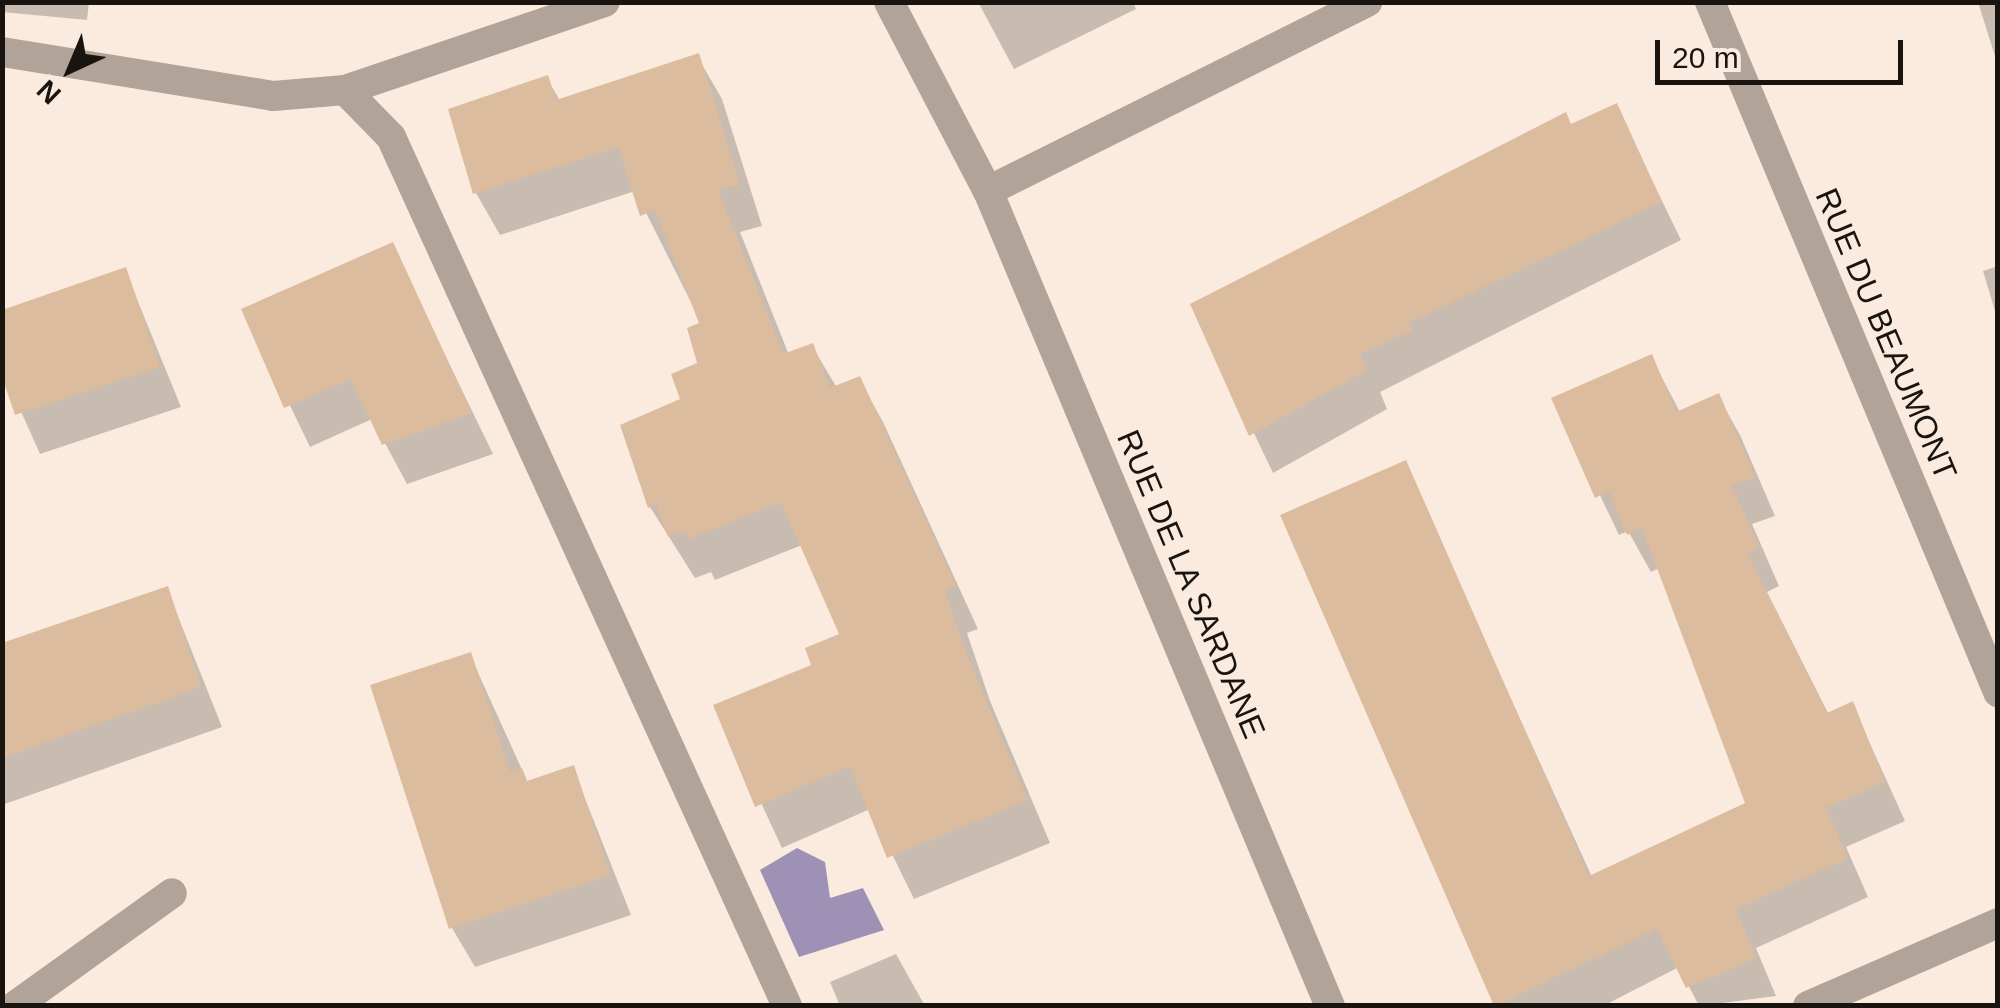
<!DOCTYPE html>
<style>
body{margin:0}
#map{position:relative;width:2000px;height:1008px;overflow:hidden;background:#fbebde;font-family:Arial,sans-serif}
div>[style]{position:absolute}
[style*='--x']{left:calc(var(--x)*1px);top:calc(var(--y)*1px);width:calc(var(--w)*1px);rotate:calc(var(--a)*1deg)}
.water>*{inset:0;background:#9d92b5}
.shadow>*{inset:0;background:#0003}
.building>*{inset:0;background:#dcbc9f}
.minor>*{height:30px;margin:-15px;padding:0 15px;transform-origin:15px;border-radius:15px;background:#b1a397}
span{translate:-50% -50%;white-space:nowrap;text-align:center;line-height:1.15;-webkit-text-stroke:8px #fbebde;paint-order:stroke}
.street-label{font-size:32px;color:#19140f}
.frame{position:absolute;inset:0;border:5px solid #19140f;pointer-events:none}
.north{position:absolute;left:20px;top:20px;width:100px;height:100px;-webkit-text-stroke:8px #fbebde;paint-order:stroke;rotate:224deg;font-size:28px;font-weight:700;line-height:40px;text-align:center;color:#19140f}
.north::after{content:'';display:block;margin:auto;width:35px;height:45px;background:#19140f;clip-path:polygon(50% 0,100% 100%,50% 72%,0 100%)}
.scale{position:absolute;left:1655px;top:40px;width:248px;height:45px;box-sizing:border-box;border:5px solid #19140f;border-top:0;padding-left:12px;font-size:30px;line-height:35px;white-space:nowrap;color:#19140f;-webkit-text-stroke:8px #fbebde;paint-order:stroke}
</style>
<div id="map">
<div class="water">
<i style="clip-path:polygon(797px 848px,825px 862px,830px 898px,863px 888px,884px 930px,799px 957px,760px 870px)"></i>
</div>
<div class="shadow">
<i style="clip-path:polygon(2px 2px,89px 2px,87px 20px,2px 12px)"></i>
<i style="clip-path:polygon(978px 2px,1133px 2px,1136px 9px,1014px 69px)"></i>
<i style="clip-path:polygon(1978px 2px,1998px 2px,1998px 66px)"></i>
<i style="clip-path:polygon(697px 56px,722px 99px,762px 226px,740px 232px,789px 355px,812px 346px,837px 388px,859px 379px,883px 422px,978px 629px,967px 633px,990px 701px,1050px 843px,914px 899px,870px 809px,782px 848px,716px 706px,814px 667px,842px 636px,802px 545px,715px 580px,711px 572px,695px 578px,650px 507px,700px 365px,702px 324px,635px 191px,500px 235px,476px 193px,547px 78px,560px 101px)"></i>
<i style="clip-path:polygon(1616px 106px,1681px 240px,1380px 392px,1387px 409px,1273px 473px,1193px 305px)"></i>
<i style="clip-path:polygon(392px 246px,493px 454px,407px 484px,372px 419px,310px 447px,244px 310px)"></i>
<i style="clip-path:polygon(1998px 266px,1998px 321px,1983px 271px)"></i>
<i style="clip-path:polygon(125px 270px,181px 407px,40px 454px,2px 369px)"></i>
<i style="clip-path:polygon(1651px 357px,1680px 412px,1718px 396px,1740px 435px,1775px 516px,1752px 524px,1779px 586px,1767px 592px,1829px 715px,1852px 704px,1905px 821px,1846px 847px,1868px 897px,1756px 948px,1776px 996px,1699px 1006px,1679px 967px,1603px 1006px,1497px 1006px,1283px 516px,1404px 464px,1592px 877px,1748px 804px,1659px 568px,1651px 572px,1628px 531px,1619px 535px,1554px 399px)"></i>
<i style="clip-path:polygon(167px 589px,222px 727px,2px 805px,2px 646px)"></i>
<i style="clip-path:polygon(470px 655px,528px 783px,573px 768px,631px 915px,475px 967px,452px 928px)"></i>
<i style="clip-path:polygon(896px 954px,925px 1006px,840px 1006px,830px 982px)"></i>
</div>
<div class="building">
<i style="clip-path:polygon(699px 53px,740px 184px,718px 190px,783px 354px,813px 343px,830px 388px,860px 376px,956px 586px,945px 591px,967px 656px,1028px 800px,887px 858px,850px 766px,755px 807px,713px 705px,811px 665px,805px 648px,839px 634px,781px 502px,689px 539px,686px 531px,668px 537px,657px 505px,648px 508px,620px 425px,680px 399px,671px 374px,697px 363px,687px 328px,699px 323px,655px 210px,640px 216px,618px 147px,473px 194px,448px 109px,548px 75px,556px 100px)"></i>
<i style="clip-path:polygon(1617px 103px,1662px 202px,1409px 323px,1413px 330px,1360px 354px,1367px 370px,1249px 436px,1190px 304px,1566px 112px,1571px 124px)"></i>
<i style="clip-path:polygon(393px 242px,472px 413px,382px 445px,351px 379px,284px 408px,241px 309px)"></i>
<i style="clip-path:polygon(126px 267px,160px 367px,15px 415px,2px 377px,2px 310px)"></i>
<i style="clip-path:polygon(1652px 354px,1676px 412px,1719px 393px,1755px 477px,1732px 485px,1759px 547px,1747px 553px,1827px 713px,1853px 701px,1885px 782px,1826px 808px,1848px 858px,1736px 909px,1756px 958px,1686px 988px,1657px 929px,1494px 1006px,1280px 515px,1406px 460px,1589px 876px,1745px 803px,1642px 528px,1627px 535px,1609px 491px,1595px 498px,1551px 398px)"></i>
<i style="clip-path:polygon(168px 586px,201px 687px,2px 758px,2px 643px)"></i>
<i style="clip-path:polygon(471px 652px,510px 772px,522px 768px,527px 781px,574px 765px,610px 875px,449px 929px,370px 685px)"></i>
</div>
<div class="minor">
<i style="--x:889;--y:2;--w:213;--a:62.4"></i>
<i style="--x:988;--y:191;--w:884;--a:67.24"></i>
<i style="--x:1710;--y:2;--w:748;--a:67.34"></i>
<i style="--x:2;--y:52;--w:275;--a:9.2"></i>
<i style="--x:273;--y:96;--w:72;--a:-4.8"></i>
<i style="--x:345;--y:90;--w:274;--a:-18.7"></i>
<i style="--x:345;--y:90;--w:66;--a:45.6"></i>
<i style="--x:391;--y:137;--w:955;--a:65.5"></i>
<i style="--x:988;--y:191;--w:424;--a:-26.5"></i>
<i style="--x:15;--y:1006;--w:193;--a:-35.7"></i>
<i style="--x:1808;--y:1006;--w:207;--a:-23.6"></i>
</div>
<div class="street-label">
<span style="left:1886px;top:334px;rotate:67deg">RUE DU BEAUMONT</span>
<span style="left:1191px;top:584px;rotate:67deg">RUE DE LA SARDANE</span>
</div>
<div class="frame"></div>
<div class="north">N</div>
<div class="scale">20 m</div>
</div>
